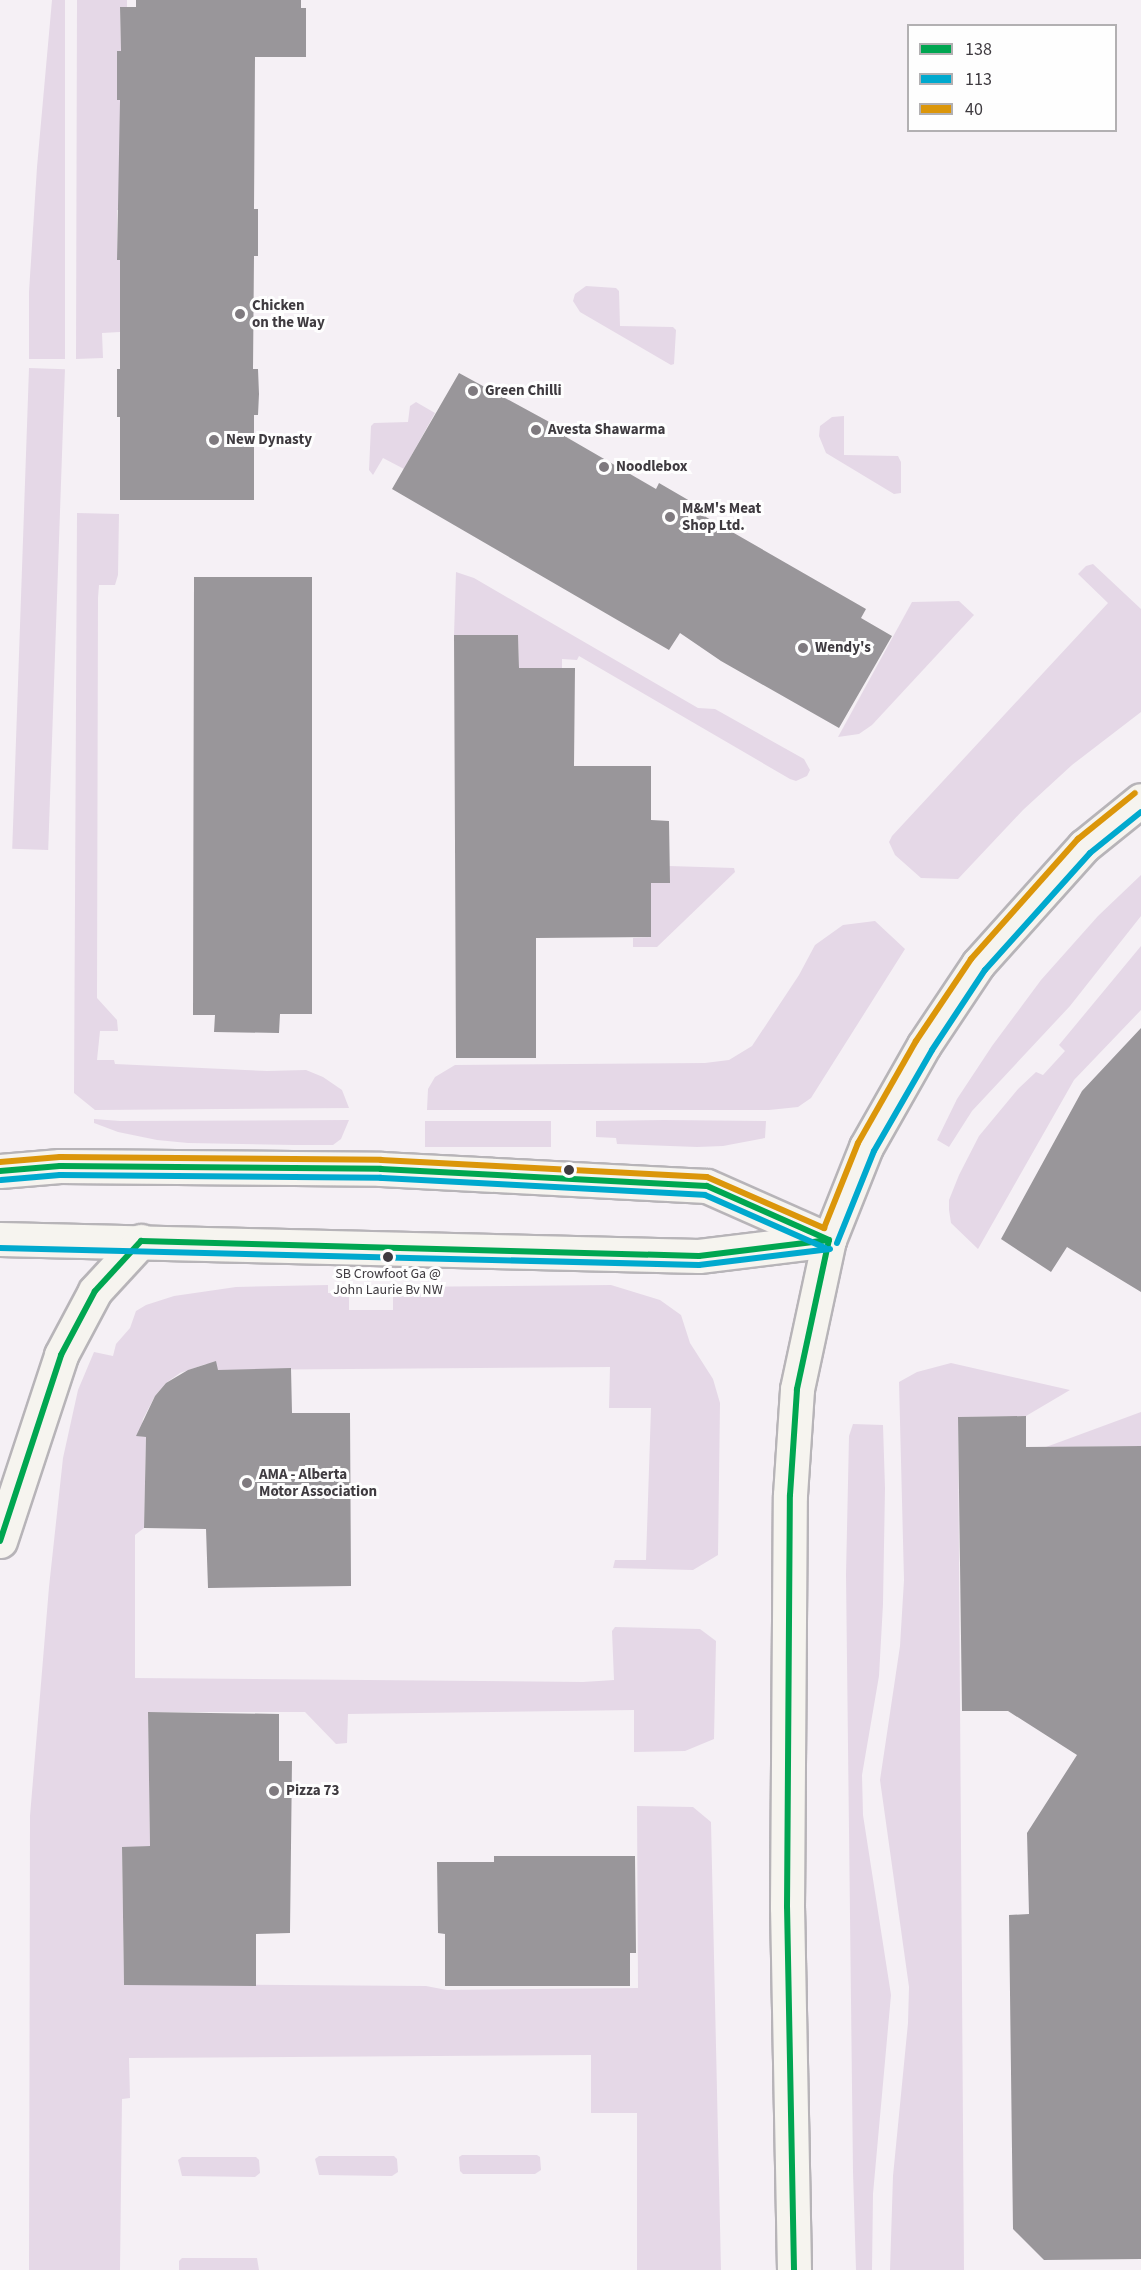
<!DOCTYPE html>
<style>
body{margin:0}
#map{position:relative;width:1141px;height:2270px;overflow:hidden;background:#f5f0f5;font-family:"Source Sans 3",sans-serif}
div>[style]{position:absolute}
[style*='--x']{left:calc(var(--x)*1px);top:calc(var(--y)*1px);width:calc(var(--w)*1px);rotate:calc(var(--a)*1deg)}
.green>*{inset:0;background:#e5d8e7;transform-origin:0 0}
.building>*{inset:0;background:#99969a}
.roads{filter:drop-shadow(2px 0 #b7b4b8) drop-shadow(-2px 0 #b7b4b8) drop-shadow(0 2px #b7b4b8) drop-shadow(0 -2px #b7b4b8)}
.secondary>*{height:33px;margin:-16.5px;padding:0 16.5px;transform-origin:16.5px;border-radius:16.5px;background:#f6f4ef}
.bus-1>*{height:6px;margin:-3px;padding:0 3px;transform-origin:3px;border-radius:3px;background:#00a651}
.bus-2>*{height:6px;margin:-3px;padding:0 3px;transform-origin:3px;border-radius:3px;background:#00a9ce}
.bus-3>*{height:6px;margin:-3px;padding:0 3px;transform-origin:3px;border-radius:3px;background:#db960a}
.dots>*{width:16px;height:16px;translate:-50% -50%;box-sizing:border-box;border:3px solid #fefefe;border-radius:50%}
span{translate:-50% -50%;white-space:nowrap;text-align:center;line-height:1.15;-webkit-text-stroke:6px #fefefe;paint-order:stroke}
.bus-label{font-size:14px;color:#3f3b40}
.poi-label{font-size:15px;color:#3f3b40;font-weight:700}
.left{translate:0 -50%;text-align:left}
.legend{position:absolute;left:907px;top:24px;width:210px;height:108px;box-sizing:border-box;background:#fefefe;border:2px solid #b2b0b2;margin:0;padding:8px 10px;list-style:none;font-size:18px;color:#3f3b40}
.legend li{display:flex;align-items:center;gap:12px;height:30px}
.legend b{width:30px;border:2px solid #b2b0b2}
</style>
<div id="map">
<div class="green">
<i style="clip-path:polygon(52px 0,65px 0,65px 359px,29px 359px,29px 292px,37px 167px)"></i>
<i style="clip-path:polygon(77px 0,127px 0,127px 7px,120px 7px,121px 51px,117px 52px,117px 100px,120px 100px,120px 210px,117px 210px,117px 259px,120px 260px,120px 332px,102px 333px,103px 358px,76px 359px)"></i>
<i style="clip-path:polygon(586px 286px,616px 288px,619px 291px,620px 326px,673px 327px,676px 330px,674px 364px,671px 365px,580px 312px,573px 301px,575px 294px)"></i>
<i style="left:29px;top:368px;width:36px;height:481px;rotate:2deg"></i>
<i style="clip-path:polygon(416px 402px,435px 413px,404px 469px,383px 458px,373px 475px,369px 470px,371px 426px,374px 423px,408px 422px,410px 406px)"></i>
<i style="clip-path:polygon(844px 416px,844px 455px,898px 456px,901px 462px,901px 493px,894px 494px,826px 453px,819px 436px,820px 426px,832px 417px)"></i>
<i style="clip-path:polygon(77px 513px,119px 514px,118px 575px,115px 585px,99px 585px,98px 598px,97px 998px,117px 1020px,118px 1031px,100px 1031px,97px 1060px,114px 1060px,115px 1064px,267px 1071px,306px 1070px,323px 1077px,342px 1090px,349px 1108px,95px 1110px,74px 1093px)"></i>
<i style="clip-path:polygon(1093px 564px,1141px 609px,1141px 712px,1072px 765px,1023px 810px,958px 879px,921px 878px,895px 855px,889px 842px,892px 836px,1108px 603px,1078px 574px,1086px 566px)"></i>
<i style="clip-path:polygon(456px 572px,474px 578px,698px 708px,715px 709px,804px 759px,810px 770px,807px 776px,796px 781px,790px 779px,579px 656px,577px 660px,562px 659px,562px 668px,519px 668px,518px 635px,454px 635px)"></i>
<i style="clip-path:polygon(959px 601px,974px 615px,872px 725px,859px 734px,838px 737px,912px 602px)"></i>
<i style="clip-path:polygon(669px 866px,734px 868px,735px 872px,657px 947px,633px 947px,633px 938px,651px 937px,651px 883px)"></i>
<i style="clip-path:polygon(1141px 875px,1141px 916px,1070px 1006px,972px 1111px,949px 1147px,937px 1140px,957px 1099px,992px 1046px,1041px 980px,1098px 916px)"></i>
<i style="clip-path:polygon(875px 921px,905px 949px,811px 1098px,798px 1107px,769px 1110px,427px 1110px,428px 1089px,435px 1077px,455px 1065px,705px 1063px,729px 1060px,752px 1046px,799px 975px,815px 945px,843px 925px)"></i>
<i style="clip-path:polygon(1141px 946px,1141px 1010px,1074px 1080px,978px 1249px,951px 1223px,949px 1210px,949px 1200px,959px 1175px,979px 1136px,1018px 1089px,1036px 1072px,1043px 1075px,1065px 1051px,1059px 1045px)"></i>
<i style="clip-path:polygon(94px 1119px,120px 1121px,349px 1120px,341px 1139px,333px 1145px,294px 1145px,188px 1143px,157px 1140px,118px 1132px,94px 1123px)"></i>
<i style="left:425px;top:1121px;width:126px;height:26px"></i>
<i style="clip-path:polygon(596px 1121px,664px 1120px,766px 1121px,765px 1138px,723px 1146px,697px 1147px,617px 1144px,616px 1138px,596px 1137px)"></i>
<i style="clip-path:polygon(328px 1285px,328px 1293px,349px 1294px,349px 1310px,393px 1310px,393px 1287px,611px 1285px,660px 1300px,681px 1315px,690px 1343px,713px 1379px,720px 1403px,718px 1555px,693px 1570px,613px 1568px,615px 1560px,646px 1560px,651px 1408px,609px 1408px,610px 1367px,218px 1370px,206px 1364px,180px 1373px,166px 1383px,155px 1396px,143px 1419px,140px 1436px,146px 1437px,144px 1528px,135px 1535px,135px 1678px,583px 1682px,614px 1680px,612px 1631px,615px 1627px,700px 1629px,716px 1641px,714px 1739px,685px 1751px,634px 1752px,634px 1710px,348px 1714px,347px 1743px,336px 1744px,305px 1712px,148px 1712px,150px 1846px,122px 1848px,124px 1984px,426px 1986px,447px 1990px,638px 1988px,637px 1806px,693px 1807px,711px 1822px,721px 2270px,637px 2270px,637px 2113px,591px 2113px,591px 2055px,129px 2058px,130px 2098px,122px 2099px,120px 2270px,29px 2270px,30px 1816px,49px 1587px,63px 1458px,78px 1390px,94px 1352px,113px 1356px,116px 1344px,130px 1328px,136px 1311px,146px 1305px,174px 1296px,236px 1287px)"></i>
<i style="clip-path:polygon(951px 1363px,1070px 1390px,1026px 1416px,958px 1417px,964px 2270px,890px 2270px,893px 2176px,908px 2023px,909px 1987px,880px 1780px,900px 1646px,904px 1580px,899px 1382px,917px 1372px)"></i>
<i style="clip-path:polygon(1141px 1412px,1141px 1446px,1046px 1447px)"></i>
<i style="clip-path:polygon(853px 1424px,883px 1425px,885px 1488px,883px 1604px,879px 1676px,862px 1775px,863px 1815px,891px 1995px,873px 2194px,872px 2270px,856px 2270px,853px 2172px,846px 1575px,849px 1436px)"></i>
<i style="clip-path:polygon(462px 2155px,537px 2155px,540px 2157px,541px 2170px,535px 2174px,463px 2174px,460px 2171px,459px 2157px)"></i>
<i style="clip-path:polygon(319px 2156px,394px 2156px,397px 2159px,398px 2172px,392px 2176px,319px 2175px,315px 2159px)"></i>
<i style="clip-path:polygon(182px 2157px,256px 2157px,259px 2160px,260px 2173px,255px 2177px,182px 2176px,178px 2160px)"></i>
<i style="clip-path:polygon(182px 2258px,257px 2258px,259px 2270px,179px 2270px,179px 2261px)"></i>
</div>
<div class="building">
<i style="clip-path:polygon(136px 0,301px 0,301px 8px,306px 8px,306px 57px,255px 57px,254px 209px,258px 209px,258px 256px,254px 256px,253px 369px,258px 369px,259px 394px,258px 415px,254px 415px,254px 500px,120px 500px,120px 417px,117px 417px,117px 369px,120px 369px,120px 260px,117px 260px,120px 100px,117px 100px,117px 51px,121px 51px,120px 7px,136px 7px)"></i>
<i style="clip-path:polygon(459px 373px,564px 430px,561px 434px,656px 489px,659px 483px,702px 508px,699px 513px,866px 609px,861px 618px,892px 636px,839px 728px,721px 661px,680px 633px,669px 650px,392px 489px)"></i>
<i style="clip-path:polygon(194px 577px,312px 577px,312px 1014px,280px 1014px,279px 1033px,214px 1032px,215px 1015px,193px 1015px)"></i>
<i style="clip-path:polygon(454px 635px,518px 635px,519px 668px,575px 668px,574px 766px,651px 766px,651px 820px,669px 821px,670px 883px,651px 883px,651px 937px,536px 938px,536px 1058px,456px 1058px)"></i>
<i style="clip-path:polygon(1141px 1028px,1141px 1292px,1067px 1247px,1051px 1272px,1001px 1239px,1082px 1091px)"></i>
<i style="clip-path:polygon(216px 1361px,218px 1370px,291px 1368px,292px 1413px,350px 1413px,351px 1586px,208px 1588px,206px 1529px,144px 1528px,146px 1437px,136px 1436px,155px 1396px,166px 1383px,188px 1370px)"></i>
<i style="clip-path:polygon(1026px 1416px,1026px 1447px,1141px 1446px,1141px 2259px,1044px 2260px,1013px 2229px,1009px 1915px,1029px 1914px,1027px 1833px,1077px 1755px,1008px 1711px,962px 1711px,958px 1417px)"></i>
<i style="clip-path:polygon(148px 1712px,279px 1714px,279px 1761px,292px 1761px,290px 1933px,256px 1934px,256px 1986px,124px 1985px,122px 1847px,150px 1846px)"></i>
<i style="clip-path:polygon(494px 1856px,635px 1856px,636px 1953px,630px 1953px,630px 1986px,445px 1986px,445px 1934px,438px 1933px,437px 1862px,494px 1862px)"></i>
</div>
<div class="roads">
<div class="secondary">
<i style="--x:0;--y:1171;--w:60;--a:-4.8"></i>
<i style="--x:60;--y:1166;--w:321;--a:0.5"></i>
<i style="--x:381;--y:1169;--w:326;--a:3"></i>
<i style="--x:707;--y:1186;--w:133;--a:23.9"></i>
<i style="--x:0;--y:1239;--w:699;--a:1.39"></i>
<i style="--x:699;--y:1256;--w:131;--a:-7"></i>
<i style="--x:0;--y:1541;--w:196;--a:-71.8"></i>
<i style="--x:61;--y:1355;--w:72;--a:-62"></i>
<i style="--x:95;--y:1291;--w:68;--a:-47.4"></i>
<i style="--x:794;--y:2270;--w:363;--a:-91.1"></i>
<i style="--x:787;--y:1907;--w:412;--a:-89.6"></i>
<i style="--x:790;--y:1495;--w:106;--a:-86.2"></i>
<i style="--x:797;--y:1389;--w:152;--a:-77.9"></i>
<i style="--x:829;--y:1240;--w:100;--a:-68.3"></i>
<i style="--x:866;--y:1147;--w:117;--a:-60.4"></i>
<i style="--x:924;--y:1045;--w:97;--a:-56.3"></i>
<i style="--x:978;--y:964;--w:159;--a:-48.1"></i>
<i style="--x:1084;--y:846;--w:73;--a:-38.9"></i>
</div>
</div>
<div class="bus-1">
<i style="--x:0;--y:1171;--w:60;--a:-4.8"></i>
<i style="--x:60;--y:1166;--w:321;--a:0.5"></i>
<i style="--x:381;--y:1169;--w:326;--a:3"></i>
<i style="--x:707;--y:1186;--w:133;--a:23.9"></i>
<i style="--x:0;--y:1541;--w:196;--a:-71.8"></i>
<i style="--x:61;--y:1355;--w:72;--a:-62"></i>
<i style="--x:95;--y:1291;--w:68;--a:-47.4"></i>
<i style="--x:141;--y:1241;--w:558;--a:1.54"></i>
<i style="--x:699;--y:1256;--w:131;--a:-7"></i>
<i style="--x:794;--y:2270;--w:363;--a:-91.1"></i>
<i style="--x:787;--y:1907;--w:412;--a:-89.6"></i>
<i style="--x:790;--y:1495;--w:106;--a:-86.2"></i>
<i style="--x:797;--y:1389;--w:152;--a:-77.9"></i>
</div>
<div class="bus-2">
<i style="--x:1;--y:1180;--w:59;--a:-4.8"></i>
<i style="--x:60;--y:1175;--w:321;--a:0.5"></i>
<i style="--x:381;--y:1178;--w:324;--a:3"></i>
<i style="--x:705;--y:1195;--w:131;--a:23.8"></i>
<i style="--x:837;--y:1243;--w:99;--a:-68.1"></i>
<i style="--x:874;--y:1151;--w:116;--a:-60.1"></i>
<i style="--x:932;--y:1050;--w:96;--a:-56.5"></i>
<i style="--x:985;--y:970;--w:157;--a:-48.1"></i>
<i style="--x:1090;--y:853;--w:65;--a:-38.8"></i>
<i style="--x:0;--y:1248;--w:699;--a:1.39"></i>
<i style="--x:699;--y:1265;--w:132;--a:-7"></i>
</div>
<div class="bus-3">
<i style="--x:0;--y:1162;--w:60;--a:-4.8"></i>
<i style="--x:60;--y:1157;--w:321;--a:0.5"></i>
<i style="--x:381;--y:1160;--w:326;--a:3"></i>
<i style="--x:707;--y:1177;--w:128;--a:23.6"></i>
<i style="--x:824;--y:1228;--w:92;--a:-68.2"></i>
<i style="--x:858;--y:1143;--w:117;--a:-60.4"></i>
<i style="--x:916;--y:1041;--w:99;--a:-56.1"></i>
<i style="--x:971;--y:959;--w:161;--a:-48.3"></i>
<i style="--x:1078;--y:839;--w:73;--a:-38.9"></i>
</div>
<div class="dots">
<i style="left:240px;top:314px;background:#7f7a7f"></i>
<i style="left:473px;top:391px;background:#7f7a7f"></i>
<i style="left:536px;top:430px;background:#7f7a7f"></i>
<i style="left:214px;top:440px;background:#7f7a7f"></i>
<i style="left:604px;top:467px;background:#7f7a7f"></i>
<i style="left:670px;top:517px;background:#7f7a7f"></i>
<i style="left:803px;top:648px;background:#7f7a7f"></i>
<i style="left:569px;top:1170px;background:#3f3b40"></i>
<i style="left:388px;top:1257px;background:#3f3b40"></i>
<i style="left:247px;top:1483px;background:#7f7a7f"></i>
<i style="left:274px;top:1791px;background:#7f7a7f"></i>
</div>
<div class="bus-label">
<span style="left:388px;top:1282px">SB Crowfoot Ga @<br>John Laurie Bv NW</span>
</div>
<div class="poi-label">
<span class="left" style="left:252px;top:314px">Chicken<br>on the Way</span>
<span class="left" style="left:485px;top:391px">Green Chilli</span>
<span class="left" style="left:548px;top:430px">Avesta Shawarma</span>
<span class="left" style="left:226px;top:440px">New Dynasty</span>
<span class="left" style="left:616px;top:467px">Noodlebox</span>
<span class="left" style="left:682px;top:517px">M&amp;M's Meat<br>Shop Ltd.</span>
<span class="left" style="left:815px;top:648px">Wendy's</span>
<span class="left" style="left:259px;top:1483px">AMA - Alberta<br>Motor Association</span>
<span class="left" style="left:286px;top:1791px">Pizza 73</span>
</div>
<ul class="legend">
<li><b style="height:8px;background:#00a651"></b>138</li>
<li><b style="height:8px;background:#00a9ce"></b>113</li>
<li><b style="height:8px;background:#db960a"></b>40</li>
</ul>
</div>
